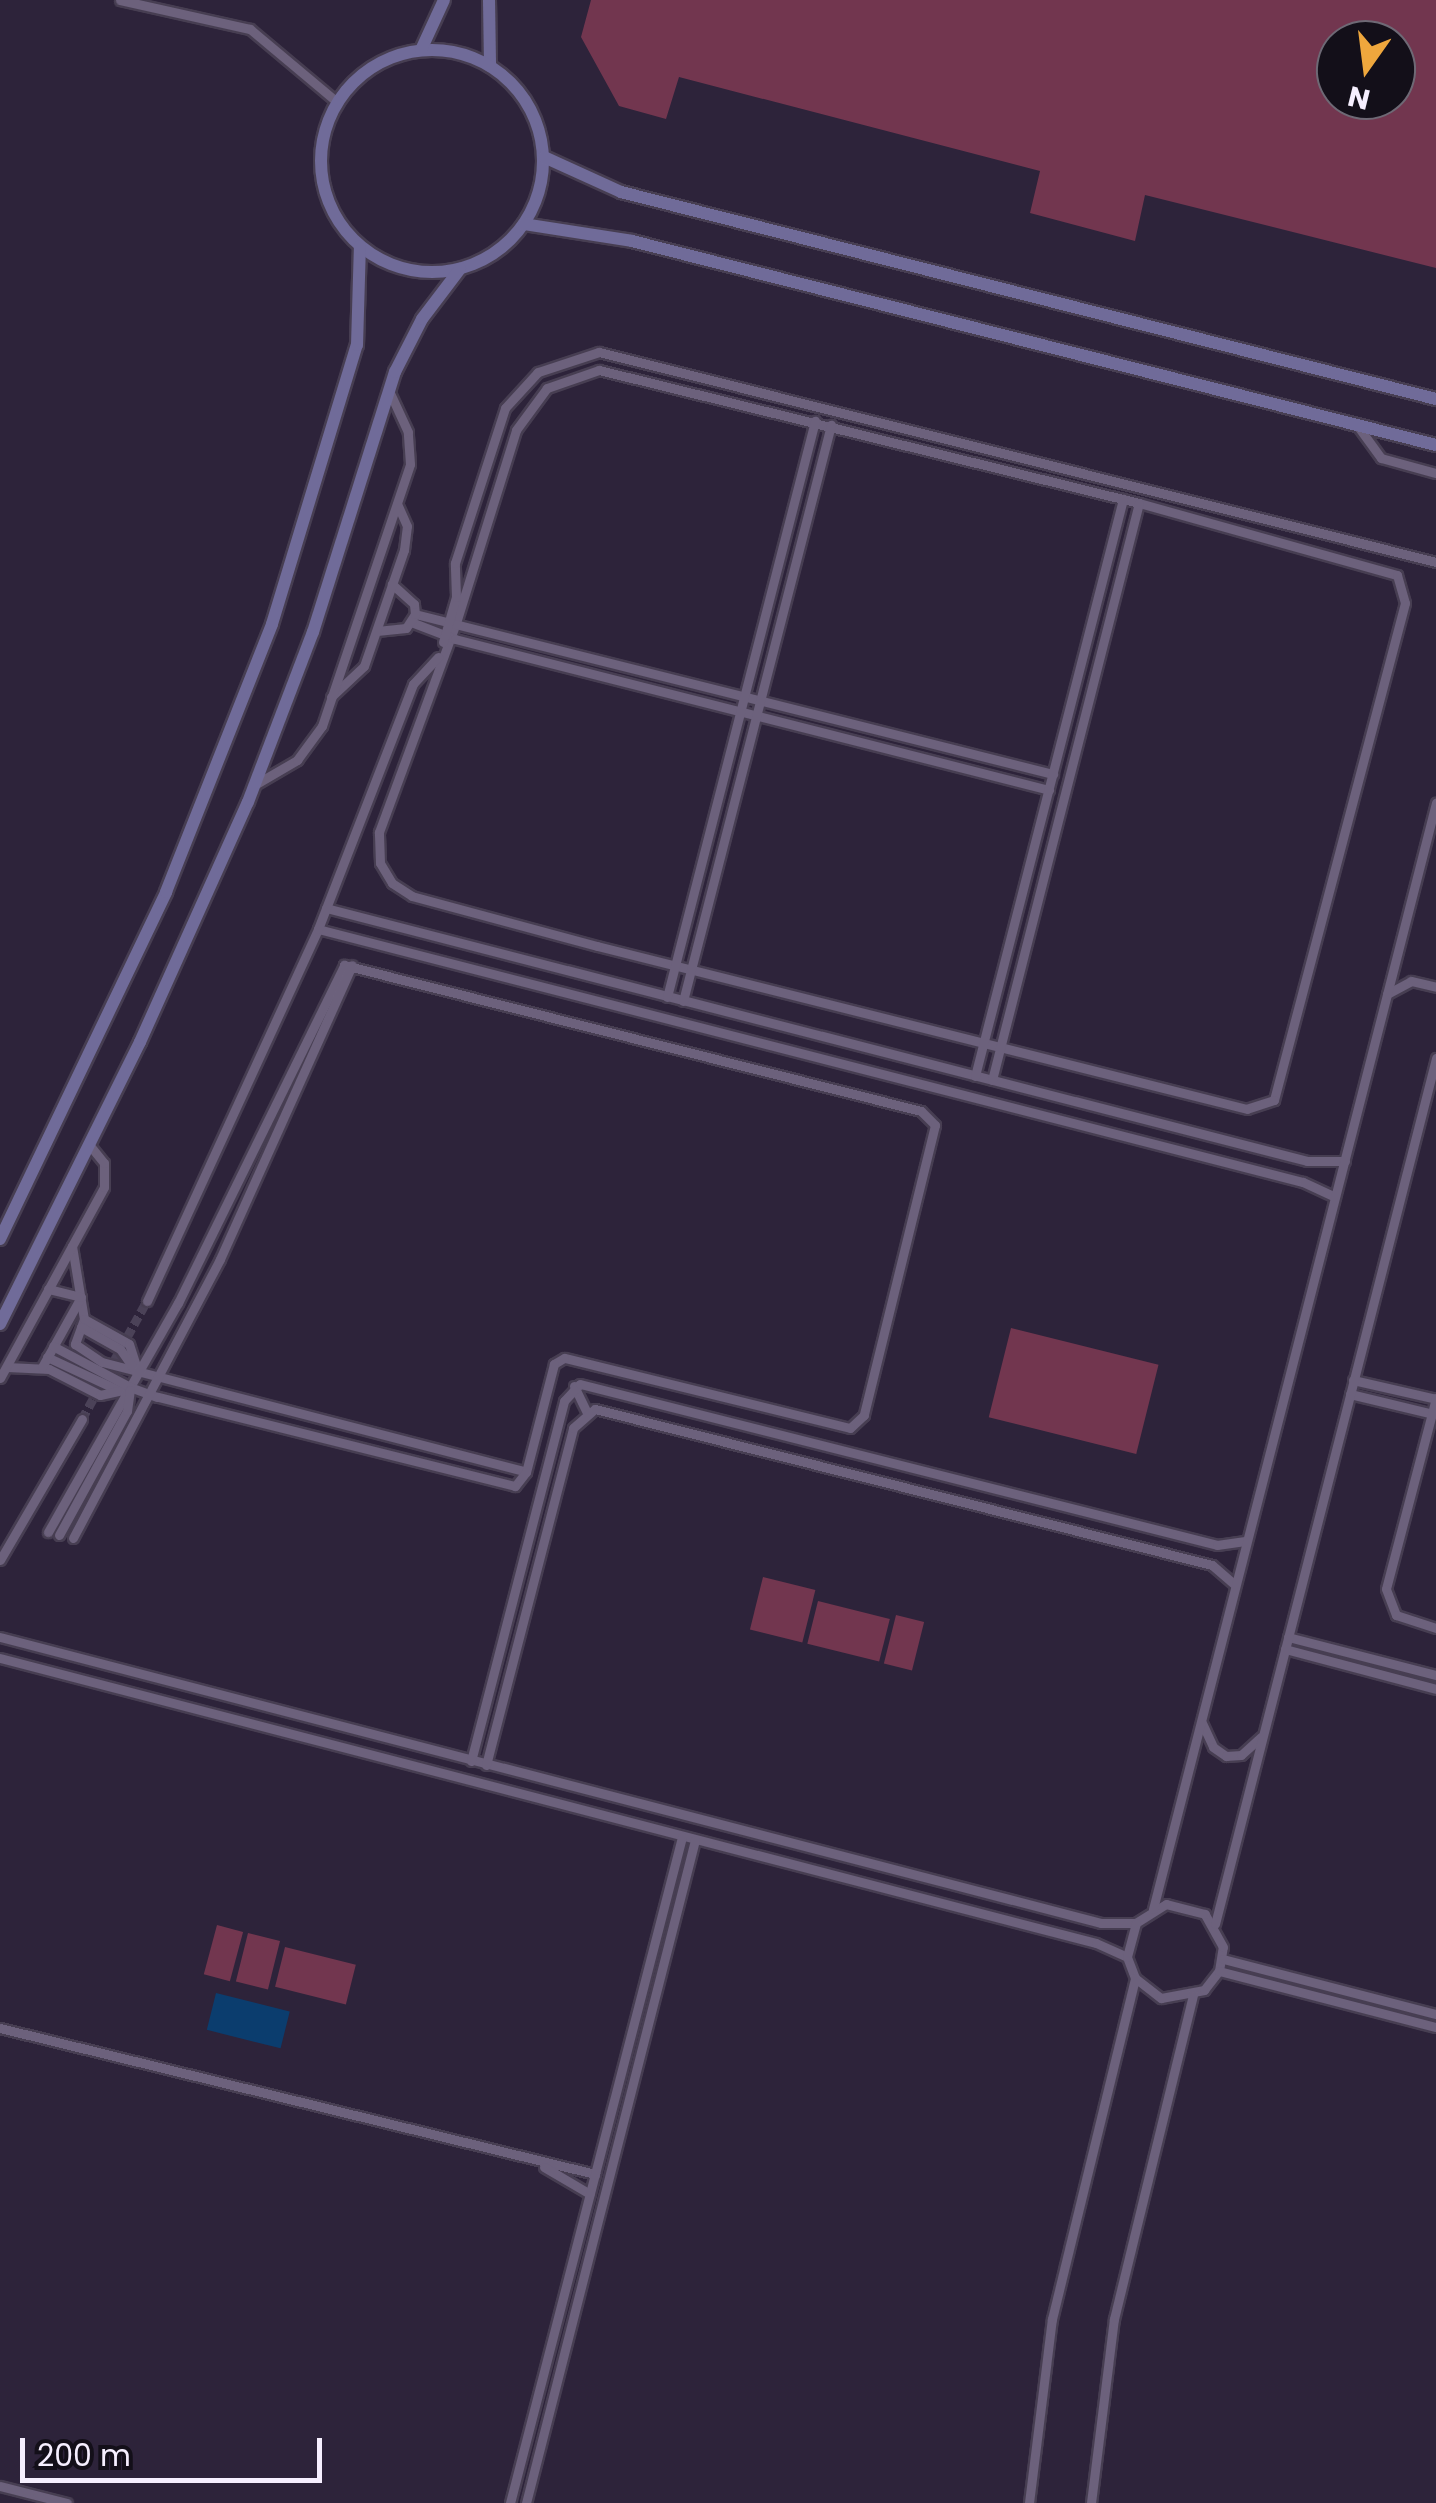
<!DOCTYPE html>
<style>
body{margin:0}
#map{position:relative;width:1436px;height:2503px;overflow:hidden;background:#2d233a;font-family:Poppins,sans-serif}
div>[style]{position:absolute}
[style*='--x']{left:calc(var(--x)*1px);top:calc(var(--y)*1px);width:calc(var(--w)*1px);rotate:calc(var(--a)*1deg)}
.green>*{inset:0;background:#72364f;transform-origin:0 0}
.water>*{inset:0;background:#0b3d6e;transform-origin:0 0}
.minor-tunnel>*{height:9px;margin-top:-4.5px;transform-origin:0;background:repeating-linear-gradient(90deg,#4b4258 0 9px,transparent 0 13.5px)}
.roads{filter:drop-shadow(2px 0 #473e52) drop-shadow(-2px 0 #473e52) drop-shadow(0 2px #473e52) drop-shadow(0 -2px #473e52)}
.minor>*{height:9px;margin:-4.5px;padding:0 4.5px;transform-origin:4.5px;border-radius:4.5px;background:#6c617c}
.secondary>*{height:12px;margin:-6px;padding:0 6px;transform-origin:6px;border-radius:6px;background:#706b99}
.secondary>.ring{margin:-6px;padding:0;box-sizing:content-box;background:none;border:12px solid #706b99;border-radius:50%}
span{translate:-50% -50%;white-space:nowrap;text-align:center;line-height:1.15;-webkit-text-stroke:9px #130f19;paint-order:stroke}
.north{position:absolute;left:1316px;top:20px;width:100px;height:100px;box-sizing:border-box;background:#130f19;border:2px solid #6e6975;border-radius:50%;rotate:194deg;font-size:28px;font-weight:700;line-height:40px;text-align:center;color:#f6efff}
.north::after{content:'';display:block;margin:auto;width:35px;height:45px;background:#efa73d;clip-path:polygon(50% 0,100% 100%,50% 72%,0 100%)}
.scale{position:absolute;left:20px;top:2438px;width:302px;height:45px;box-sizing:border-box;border:5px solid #f6efff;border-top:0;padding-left:12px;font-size:30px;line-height:35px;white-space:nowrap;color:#f6efff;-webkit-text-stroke:8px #130f19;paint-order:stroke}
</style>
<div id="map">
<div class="green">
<i style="clip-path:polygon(evenodd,591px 0,1436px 0,1436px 268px,1145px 195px,1135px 241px,1030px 213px,1040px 171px,679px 77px,666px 119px,619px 106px,581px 37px,591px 0,1336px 40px,1396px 40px,1396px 100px,1336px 100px,1336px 40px)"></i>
<i style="left:1011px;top:1328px;width:152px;height:92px;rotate:14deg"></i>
<i style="left:763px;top:1577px;width:54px;height:54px;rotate:14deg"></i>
<i style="left:818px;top:1601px;width:74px;height:44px;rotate:14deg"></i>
<i style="left:896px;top:1615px;width:29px;height:50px;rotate:14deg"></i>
<i style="left:217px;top:1925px;width:27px;height:51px;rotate:15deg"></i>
<i style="left:248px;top:1933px;width:33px;height:50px;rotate:14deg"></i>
<i style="left:285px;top:1947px;width:73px;height:41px;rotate:14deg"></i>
</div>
<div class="water">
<i style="left:216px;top:1993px;width:76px;height:38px;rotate:14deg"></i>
</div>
<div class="minor-tunnel">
<i style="--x:82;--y:1419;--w:135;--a:-61.2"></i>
</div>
<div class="roads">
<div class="minor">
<i style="--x:120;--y:0;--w:133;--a:12.6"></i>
<i style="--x:250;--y:29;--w:114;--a:40"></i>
<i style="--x:599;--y:370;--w:556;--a:13.84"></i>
<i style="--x:1139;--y:503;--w:268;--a:15.6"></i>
<i style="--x:1397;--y:575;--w:29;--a:74"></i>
<i style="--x:1405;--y:603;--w:514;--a:104.77"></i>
<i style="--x:1274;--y:1100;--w:28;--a:162"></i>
<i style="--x:1247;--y:1109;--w:670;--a:-165.92"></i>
<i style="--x:597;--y:946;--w:192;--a:-164.9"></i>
<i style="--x:412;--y:896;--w:24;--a:-147"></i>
<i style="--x:392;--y:883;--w:23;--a:-121"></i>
<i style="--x:380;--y:863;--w:31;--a:-92"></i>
<i style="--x:379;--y:832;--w:223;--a:-69.8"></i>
<i style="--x:456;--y:623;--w:202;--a:-72.7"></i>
<i style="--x:516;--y:430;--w:52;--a:-53.6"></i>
<i style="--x:547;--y:388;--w:55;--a:-19.1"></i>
<i style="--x:1357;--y:425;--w:41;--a:54"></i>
<i style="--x:1381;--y:458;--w:57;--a:15.3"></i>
<i style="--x:415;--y:614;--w:658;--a:14.08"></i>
<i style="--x:411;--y:622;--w:47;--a:21.1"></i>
<i style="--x:455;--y:639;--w:613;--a:14.26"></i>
<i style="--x:377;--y:631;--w:29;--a:-6"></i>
<i style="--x:406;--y:628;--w:17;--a:-57"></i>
<i style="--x:415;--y:614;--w:10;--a:-96"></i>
<i style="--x:414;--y:604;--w:30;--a:-138"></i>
<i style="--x:443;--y:642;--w:47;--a:-73.9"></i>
<i style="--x:456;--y:597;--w:34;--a:-92"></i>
<i style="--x:455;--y:563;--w:163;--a:-72.1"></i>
<i style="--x:505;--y:408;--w:49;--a:-47.5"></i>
<i style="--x:538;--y:372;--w:64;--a:-18.2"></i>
<i style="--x:599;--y:352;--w:863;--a:14.08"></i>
<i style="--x:331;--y:697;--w:45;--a:-43.2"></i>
<i style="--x:364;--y:666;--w:123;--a:-71"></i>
<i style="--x:404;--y:550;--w:24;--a:-83"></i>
<i style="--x:407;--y:526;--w:24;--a:-114"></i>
<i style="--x:256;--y:784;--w:48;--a:-30.3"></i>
<i style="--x:297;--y:760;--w:42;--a:-53.7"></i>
<i style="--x:322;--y:726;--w:276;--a:-71.4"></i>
<i style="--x:410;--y:464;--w:32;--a:-94"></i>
<i style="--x:408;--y:432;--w:43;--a:-114.8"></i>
<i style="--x:326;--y:908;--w:1013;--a:14.46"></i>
<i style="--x:1307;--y:1161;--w:38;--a:0"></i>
<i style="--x:318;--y:929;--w:1017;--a:14.41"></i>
<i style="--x:1303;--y:1182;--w:35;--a:25"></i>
<i style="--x:1387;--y:994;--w:27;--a:-28"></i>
<i style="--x:1411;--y:981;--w:26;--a:13"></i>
<i style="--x:667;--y:997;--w:595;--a:-75.59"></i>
<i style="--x:683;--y:1001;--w:595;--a:-75.59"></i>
<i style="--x:975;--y:1076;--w:596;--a:-75.61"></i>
<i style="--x:992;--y:1080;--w:595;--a:-75.71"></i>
<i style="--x:72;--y:1246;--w:74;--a:80.7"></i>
<i style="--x:84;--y:1319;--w:27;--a:110"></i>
<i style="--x:75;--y:1344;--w:32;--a:34"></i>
<i style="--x:102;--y:1362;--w:438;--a:14.5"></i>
<i style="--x:147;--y:1301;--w:409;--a:-65.3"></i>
<i style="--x:318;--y:929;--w:263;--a:-68.8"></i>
<i style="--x:413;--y:684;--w:37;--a:-47"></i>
<i style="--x:84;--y:1319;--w:51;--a:29.1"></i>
<i style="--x:129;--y:1344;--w:29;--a:72"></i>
<i style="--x:81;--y:1327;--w:45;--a:29.4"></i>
<i style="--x:120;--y:1349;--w:28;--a:55"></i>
<i style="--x:47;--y:1357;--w:78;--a:24.9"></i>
<i style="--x:7;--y:1367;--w:42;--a:2.7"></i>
<i style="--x:49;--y:1369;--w:57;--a:27"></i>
<i style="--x:100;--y:1395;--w:29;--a:-12"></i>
<i style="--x:42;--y:1367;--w:80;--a:-60.9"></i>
<i style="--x:81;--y:1297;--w:34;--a:-166"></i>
<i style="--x:0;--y:1378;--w:217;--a:-61.4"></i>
<i style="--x:104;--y:1187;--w:24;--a:-90"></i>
<i style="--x:104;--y:1163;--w:22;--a:-129"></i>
<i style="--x:1353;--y:1380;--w:85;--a:12.9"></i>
<i style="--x:574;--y:1386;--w:28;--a:64"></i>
<i style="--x:1350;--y:1394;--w:85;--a:13.5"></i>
<i style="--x:1436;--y:1398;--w:197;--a:104.7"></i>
<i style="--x:1386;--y:1589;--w:28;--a:69"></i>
<i style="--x:1396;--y:1615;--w:42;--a:18"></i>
<i style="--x:48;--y:1532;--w:167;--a:-60.5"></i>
<i style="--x:130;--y:1387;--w:97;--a:-60.3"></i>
<i style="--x:178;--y:1303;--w:377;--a:-63.8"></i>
<i style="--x:344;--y:965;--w:595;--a:14.2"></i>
<i style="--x:921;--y:1111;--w:20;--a:45"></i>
<i style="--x:935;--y:1125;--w:299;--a:103.8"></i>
<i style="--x:864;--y:1415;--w:19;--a:137"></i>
<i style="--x:850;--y:1428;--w:294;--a:-166.2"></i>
<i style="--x:564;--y:1358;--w:12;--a:149"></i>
<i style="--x:554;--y:1364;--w:112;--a:104.5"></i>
<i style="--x:526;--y:1472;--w:18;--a:128"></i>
<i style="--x:515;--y:1486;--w:369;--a:-166"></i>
<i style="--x:157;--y:1397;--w:29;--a:-160"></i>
<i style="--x:130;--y:1387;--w:87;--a:-152"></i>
<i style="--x:59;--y:1535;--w:141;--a:-61.3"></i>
<i style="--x:127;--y:1411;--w:21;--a:-82"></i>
<i style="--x:73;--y:1538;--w:315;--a:-62.2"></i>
<i style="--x:220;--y:1259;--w:322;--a:-65.8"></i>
<i style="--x:0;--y:1560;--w:163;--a:-59.8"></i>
<i style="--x:0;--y:1637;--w:1138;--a:14.56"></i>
<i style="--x:1101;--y:1923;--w:35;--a:0"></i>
<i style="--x:1288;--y:1637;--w:153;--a:14.4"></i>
<i style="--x:1285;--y:1649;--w:156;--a:14.8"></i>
<i style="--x:0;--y:1658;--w:1132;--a:14.58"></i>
<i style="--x:1096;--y:1943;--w:34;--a:24"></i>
<i style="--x:1127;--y:1957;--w:22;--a:69"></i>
<i style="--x:1135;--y:1978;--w:33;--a:38"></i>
<i style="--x:1161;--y:1998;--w:44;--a:-10.5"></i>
<i style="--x:1204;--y:1990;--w:24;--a:-52"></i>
<i style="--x:1219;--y:1971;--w:24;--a:-81"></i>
<i style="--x:1223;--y:1947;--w:38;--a:-119"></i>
<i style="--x:1205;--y:1914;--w:40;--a:-165.6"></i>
<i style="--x:1166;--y:1904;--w:36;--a:148"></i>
<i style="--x:1136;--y:1923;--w:35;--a:105"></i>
<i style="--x:1202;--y:1723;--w:26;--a:65"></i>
<i style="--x:1213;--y:1747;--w:16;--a:35"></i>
<i style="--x:1226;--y:1756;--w:15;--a:-4"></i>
<i style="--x:1241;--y:1755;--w:27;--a:-42"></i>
<i style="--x:471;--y:1761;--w:372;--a:-75.5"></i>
<i style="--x:564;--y:1401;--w:23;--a:-47"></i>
<i style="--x:580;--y:1384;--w:657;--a:14.18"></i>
<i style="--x:1217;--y:1545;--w:30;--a:-8"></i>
<i style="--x:486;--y:1765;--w:348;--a:-75.5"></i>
<i style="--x:573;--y:1428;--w:29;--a:-41"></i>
<i style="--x:595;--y:1409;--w:636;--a:14.19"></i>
<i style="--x:1212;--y:1565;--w:30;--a:41"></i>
<i style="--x:1153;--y:1909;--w:1142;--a:-75.65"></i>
<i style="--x:1215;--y:1924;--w:894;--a:-75.68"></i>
<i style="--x:1223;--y:1959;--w:220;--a:14.5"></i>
<i style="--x:1219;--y:1971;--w:224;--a:14.5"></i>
<i style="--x:0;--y:2028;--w:613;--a:13.79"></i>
<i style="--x:544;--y:2167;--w:53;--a:30.4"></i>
<i style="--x:0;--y:2486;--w:69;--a:14.2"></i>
<i style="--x:510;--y:2503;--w:688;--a:-75.52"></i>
<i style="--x:526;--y:2503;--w:684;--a:-75.7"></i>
<i style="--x:1029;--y:2503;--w:185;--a:-82.9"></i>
<i style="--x:1052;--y:2319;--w:351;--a:-76.3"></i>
<i style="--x:1091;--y:2503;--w:185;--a:-82.9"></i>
<i style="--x:1114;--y:2319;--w:333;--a:-76.3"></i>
</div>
<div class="secondary">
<i style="--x:489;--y:0;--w:66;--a:89.1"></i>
<i class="ring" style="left:321px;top:50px;width:210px;height:210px"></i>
<i style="--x:421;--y:50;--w:55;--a:-65.3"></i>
<i style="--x:544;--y:157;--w:85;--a:24.4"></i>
<i style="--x:621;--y:192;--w:841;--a:14.25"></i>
<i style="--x:524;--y:224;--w:109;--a:8.9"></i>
<i style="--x:632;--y:241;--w:829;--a:14.24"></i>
<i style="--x:0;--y:1239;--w:385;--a:-64.4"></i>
<i style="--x:166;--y:892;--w:288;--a:-68.4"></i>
<i style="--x:272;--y:624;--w:292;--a:-73.1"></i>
<i style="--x:357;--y:345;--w:99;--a:-88.3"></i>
<i style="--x:0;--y:1324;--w:315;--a:-63.6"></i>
<i style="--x:140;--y:1042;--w:263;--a:-65.8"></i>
<i style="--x:248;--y:802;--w:182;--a:-69.1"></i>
<i style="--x:313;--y:632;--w:273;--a:-72.5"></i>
<i style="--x:395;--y:372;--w:59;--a:-63"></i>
<i style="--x:422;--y:319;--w:63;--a:-52.8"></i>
</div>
</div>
<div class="north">N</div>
<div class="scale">200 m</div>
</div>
